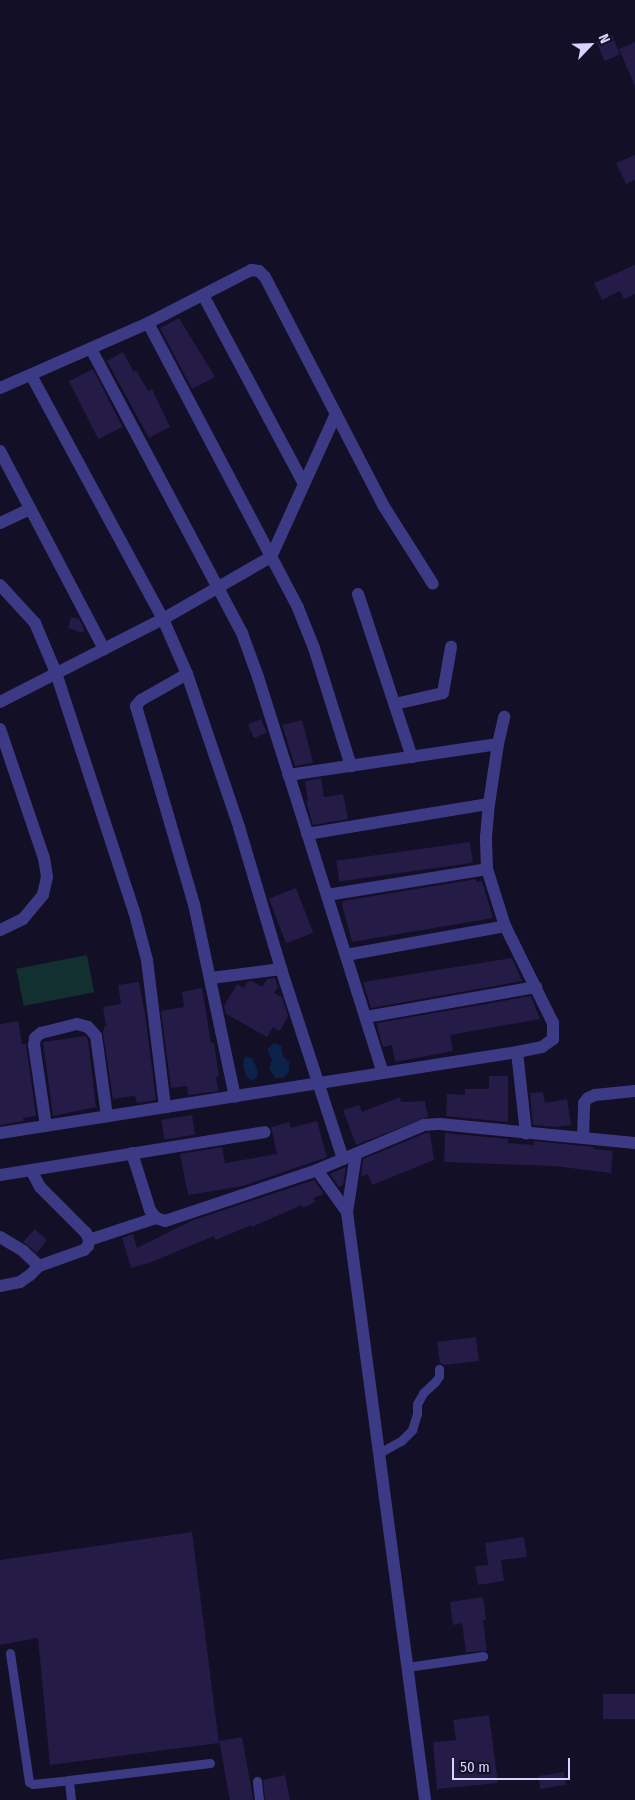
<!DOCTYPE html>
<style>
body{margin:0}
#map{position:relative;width:635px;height:1800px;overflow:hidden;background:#130f26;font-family:"Fira Sans Condensed",sans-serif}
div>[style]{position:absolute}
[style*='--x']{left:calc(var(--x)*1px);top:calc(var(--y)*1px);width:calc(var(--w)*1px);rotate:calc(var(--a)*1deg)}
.green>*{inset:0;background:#12302f;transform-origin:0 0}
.water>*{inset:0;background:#0c2248}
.building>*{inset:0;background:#241b47;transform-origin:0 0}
.lane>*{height:9px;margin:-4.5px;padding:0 4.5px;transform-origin:4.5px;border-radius:4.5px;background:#3d3a85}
.street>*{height:12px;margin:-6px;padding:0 6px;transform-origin:6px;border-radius:6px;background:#3d3a85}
span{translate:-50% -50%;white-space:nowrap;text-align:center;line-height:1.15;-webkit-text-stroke:5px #130f26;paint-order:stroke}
.north{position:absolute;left:565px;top:20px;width:50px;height:50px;-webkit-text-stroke:4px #130f26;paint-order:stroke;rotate:66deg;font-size:14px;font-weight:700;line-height:20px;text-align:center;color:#d9d4ff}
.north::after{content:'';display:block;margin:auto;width:18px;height:22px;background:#d9d4ff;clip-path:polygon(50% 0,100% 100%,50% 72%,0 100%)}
.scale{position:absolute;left:452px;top:1758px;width:118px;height:22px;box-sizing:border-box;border:2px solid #d9d4ff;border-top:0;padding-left:6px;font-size:15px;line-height:18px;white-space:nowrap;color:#d9d4ff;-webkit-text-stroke:4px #130f26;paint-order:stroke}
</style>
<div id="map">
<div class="green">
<i style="left:87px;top:955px;width:38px;height:72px;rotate:79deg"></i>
</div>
<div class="water">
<i style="clip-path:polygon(274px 1043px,281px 1046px,283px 1056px,289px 1062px,289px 1072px,283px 1078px,275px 1078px,269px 1068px,272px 1060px,267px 1049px)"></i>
<i style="clip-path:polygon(246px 1056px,253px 1059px,258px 1072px,257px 1077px,252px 1081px,247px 1077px,244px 1070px,243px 1061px)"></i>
</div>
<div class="building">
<i style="left:612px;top:35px;width:21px;height:17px;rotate:67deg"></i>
<i style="clip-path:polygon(635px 42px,635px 86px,619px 49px)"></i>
<i style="clip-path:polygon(635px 155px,635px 180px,626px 184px,616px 163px)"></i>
<i style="clip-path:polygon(635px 265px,635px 294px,624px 299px,620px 291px,602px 300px,594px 283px)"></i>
<i style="clip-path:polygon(179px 318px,215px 377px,192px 389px,160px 328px)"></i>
<i style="clip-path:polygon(123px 352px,134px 372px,136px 370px,148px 391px,152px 389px,170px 427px,149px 438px,107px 361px)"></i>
<i style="left:93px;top:369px;width:65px;height:27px;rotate:63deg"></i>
<i style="clip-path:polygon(71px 617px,79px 619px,84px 629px,83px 633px,68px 628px)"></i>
<i style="left:261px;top:719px;width:15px;height:14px;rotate:67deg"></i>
<i style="clip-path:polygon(302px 720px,313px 763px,295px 766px,282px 725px)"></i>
<i style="clip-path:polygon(321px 778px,324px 797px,343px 794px,348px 819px,313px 825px,306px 801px,308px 801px,305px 781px)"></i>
<i style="left:470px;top:842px;width:21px;height:135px;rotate:82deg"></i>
<i style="clip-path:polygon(476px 879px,476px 882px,482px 881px,493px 918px,352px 942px,342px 905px,343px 901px)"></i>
<i style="left:296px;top:888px;width:48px;height:29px;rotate:69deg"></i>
<i style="clip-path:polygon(512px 958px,522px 981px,371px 1008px,363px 982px)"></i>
<i style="clip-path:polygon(275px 978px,278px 987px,274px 993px,282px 997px,288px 1016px,280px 1031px,273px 1027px,267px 1037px,226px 1014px,224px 1006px,237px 984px,244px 988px,247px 982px,252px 981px,262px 987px,267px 979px)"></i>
<i style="clip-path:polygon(139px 982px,145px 1014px,156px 1100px,137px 1103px,135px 1096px,113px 1099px,103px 1033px,104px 1027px,106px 1026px,103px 1007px,121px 1004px,118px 985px)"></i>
<i style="clip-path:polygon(202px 988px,211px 1043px,214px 1043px,219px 1076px,216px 1077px,218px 1091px,188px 1095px,187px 1086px,171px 1088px,161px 1011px,184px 1007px,182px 992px)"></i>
<i style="clip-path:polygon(531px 996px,540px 1019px,450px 1035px,453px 1051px,395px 1062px,392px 1045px,383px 1047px,378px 1030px,377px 1023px)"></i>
<i style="clip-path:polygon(18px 1021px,22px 1044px,26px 1044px,36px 1116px,23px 1118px,24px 1121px,0 1125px,0 1024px)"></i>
<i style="clip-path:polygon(85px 1036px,88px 1040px,96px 1107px,53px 1116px,43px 1042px)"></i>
<i style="clip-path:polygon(489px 1076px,508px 1076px,508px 1122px,446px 1116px,447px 1094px,465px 1095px,465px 1089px,489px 1089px)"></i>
<i style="clip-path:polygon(543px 1092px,545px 1103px,567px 1099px,571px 1125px,556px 1127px,533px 1125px,530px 1093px)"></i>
<i style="clip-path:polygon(400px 1097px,401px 1102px,425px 1101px,428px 1117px,356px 1145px,343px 1110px,359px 1105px,362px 1112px)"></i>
<i style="left:192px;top:1115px;width:20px;height:31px;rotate:81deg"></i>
<i style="clip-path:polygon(317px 1121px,327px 1157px,243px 1186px,188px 1195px,180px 1154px,222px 1147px,225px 1163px,277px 1154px,271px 1127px,289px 1122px,291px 1128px)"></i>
<i style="clip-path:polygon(426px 1133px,430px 1133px,434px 1160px,372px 1185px,368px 1174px,361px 1177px,363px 1159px)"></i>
<i style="clip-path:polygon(445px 1133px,508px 1139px,508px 1143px,534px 1145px,534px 1141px,594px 1147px,594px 1149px,613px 1151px,611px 1173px,554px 1166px,444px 1162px)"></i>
<i style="clip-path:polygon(346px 1167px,343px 1185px,339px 1187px,330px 1174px)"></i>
<i style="clip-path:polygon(314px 1180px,324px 1194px,313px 1198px,315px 1202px,303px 1208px,302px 1205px,252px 1227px,251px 1225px,216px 1240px,214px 1236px,149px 1263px,131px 1268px,122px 1238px,133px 1234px,137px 1248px,191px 1221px)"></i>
<i style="clip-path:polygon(35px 1229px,47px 1240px,37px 1253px,23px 1242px)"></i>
<i style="clip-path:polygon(476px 1337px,479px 1361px,444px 1365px,440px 1363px,437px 1342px)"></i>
<i style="clip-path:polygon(192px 1532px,219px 1743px,50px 1765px,38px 1638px,0 1645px,0 1560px)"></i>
<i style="clip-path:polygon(524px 1537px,527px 1557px,501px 1560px,504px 1581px,478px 1585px,475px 1566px,488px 1565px,485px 1543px)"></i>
<i style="clip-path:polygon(483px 1597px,486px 1620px,483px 1620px,487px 1651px,466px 1652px,462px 1623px,453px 1625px,450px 1602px)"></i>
<i style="left:635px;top:1694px;width:25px;height:32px;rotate:90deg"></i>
<i style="clip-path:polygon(489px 1715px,498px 1783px,437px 1789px,433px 1742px,456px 1740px,453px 1720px)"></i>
<i style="left:242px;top:1737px;width:64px;height:23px;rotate:80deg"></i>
<i style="left:564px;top:1772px;width:13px;height:26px;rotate:81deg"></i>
<i style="clip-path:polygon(285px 1775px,290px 1800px,265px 1800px,263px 1780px)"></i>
</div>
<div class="lane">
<i style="--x:379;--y:1453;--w:25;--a:-29"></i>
<i style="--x:401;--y:1441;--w:16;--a:-45"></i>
<i style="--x:412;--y:1430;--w:17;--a:-73"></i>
<i style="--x:417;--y:1414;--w:10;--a:-90"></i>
<i style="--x:417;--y:1404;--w:13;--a:-61"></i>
<i style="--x:423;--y:1393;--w:16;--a:-43"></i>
<i style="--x:435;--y:1382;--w:7;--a:-56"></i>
<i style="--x:439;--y:1376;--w:7;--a:-90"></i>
<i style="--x:10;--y:1653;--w:130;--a:81.6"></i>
<i style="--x:29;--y:1782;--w:4;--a:27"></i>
<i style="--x:33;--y:1784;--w:36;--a:-6"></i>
<i style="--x:407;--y:1667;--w:77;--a:-8.2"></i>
<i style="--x:257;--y:1781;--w:19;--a:84"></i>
<i style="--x:71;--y:1800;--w:20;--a:-96"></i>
<i style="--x:69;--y:1780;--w:142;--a:-6.9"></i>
</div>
<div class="street">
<i style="--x:203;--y:295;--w:214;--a:61.9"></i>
<i style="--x:148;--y:323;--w:322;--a:62.2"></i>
<i style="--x:298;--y:608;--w:43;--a:68.2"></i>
<i style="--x:314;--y:648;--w:124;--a:72.6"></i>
<i style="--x:91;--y:349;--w:322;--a:62"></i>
<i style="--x:242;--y:633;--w:47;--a:70"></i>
<i style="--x:258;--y:677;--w:415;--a:72.5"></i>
<i style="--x:31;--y:375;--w:277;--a:61.6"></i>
<i style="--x:163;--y:619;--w:60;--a:66.4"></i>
<i style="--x:187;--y:674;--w:162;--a:71.2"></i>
<i style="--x:239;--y:827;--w:148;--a:73.5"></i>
<i style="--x:281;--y:969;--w:200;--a:71.9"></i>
<i style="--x:0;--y:388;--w:162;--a:-23.7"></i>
<i style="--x:148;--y:323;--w:116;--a:-27.2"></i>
<i style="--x:251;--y:270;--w:8;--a:7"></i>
<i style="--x:259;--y:271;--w:8;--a:45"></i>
<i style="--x:265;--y:277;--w:257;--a:62.6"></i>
<i style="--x:383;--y:505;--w:93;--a:57.7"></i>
<i style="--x:0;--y:451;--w:224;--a:62.3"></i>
<i style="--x:0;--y:523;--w:33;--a:-25"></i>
<i style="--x:0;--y:585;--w:52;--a:47.4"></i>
<i style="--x:35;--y:623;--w:54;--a:67.2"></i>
<i style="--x:56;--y:673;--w:250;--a:71.9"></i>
<i style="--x:134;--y:911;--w:51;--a:75.1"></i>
<i style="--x:147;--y:960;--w:148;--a:83"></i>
<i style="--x:358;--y:594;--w:172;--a:71.7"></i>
<i style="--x:187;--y:674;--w:53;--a:150.5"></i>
<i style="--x:141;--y:700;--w:8;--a:130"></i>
<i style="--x:136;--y:706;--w:206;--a:73.7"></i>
<i style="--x:194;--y:904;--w:197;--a:78"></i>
<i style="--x:0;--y:702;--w:183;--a:-27"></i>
<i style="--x:163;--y:619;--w:125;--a:-29.9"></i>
<i style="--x:271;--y:557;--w:157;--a:-65.6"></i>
<i style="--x:395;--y:704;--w:49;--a:-12.9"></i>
<i style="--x:443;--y:693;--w:47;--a:-80.1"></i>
<i style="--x:0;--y:729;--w:136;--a:71.2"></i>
<i style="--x:44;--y:858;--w:19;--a:81"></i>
<i style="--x:47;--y:877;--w:18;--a:103"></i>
<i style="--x:43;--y:895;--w:31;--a:130"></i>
<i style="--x:23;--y:919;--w:25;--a:154"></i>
<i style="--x:498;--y:744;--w:28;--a:-77"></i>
<i style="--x:307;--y:834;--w:184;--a:-9.4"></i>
<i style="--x:327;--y:895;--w:162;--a:-9.2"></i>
<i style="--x:346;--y:955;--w:162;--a:-10.3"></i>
<i style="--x:211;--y:978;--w:71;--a:-7.3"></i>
<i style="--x:366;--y:1017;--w:173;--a:-10"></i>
<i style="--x:517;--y:1052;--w:82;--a:83.7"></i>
<i style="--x:46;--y:1126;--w:82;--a:-98.4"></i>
<i style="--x:34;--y:1045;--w:7;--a:-82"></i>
<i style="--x:35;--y:1038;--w:8;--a:-40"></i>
<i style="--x:41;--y:1033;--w:37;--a:-14"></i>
<i style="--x:77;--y:1024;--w:11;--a:15"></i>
<i style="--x:88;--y:1027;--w:12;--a:48"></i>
<i style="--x:96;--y:1036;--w:81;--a:82.2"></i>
<i style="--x:0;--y:1133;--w:523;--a:-8.9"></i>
<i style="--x:517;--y:1052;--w:25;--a:-11"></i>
<i style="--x:542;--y:1047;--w:14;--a:-36"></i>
<i style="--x:553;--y:1039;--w:16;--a:-90"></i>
<i style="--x:553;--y:1023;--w:108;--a:-116.3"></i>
<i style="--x:505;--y:926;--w:60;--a:-107.5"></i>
<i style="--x:487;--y:869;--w:32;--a:-92"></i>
<i style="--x:486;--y:837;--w:33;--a:-85"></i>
<i style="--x:489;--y:804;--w:61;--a:-81.5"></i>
<i style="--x:498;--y:744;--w:212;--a:171.6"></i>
<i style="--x:583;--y:1137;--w:34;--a:-88"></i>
<i style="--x:584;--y:1103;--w:6;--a:-51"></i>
<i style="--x:588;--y:1098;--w:8;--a:-23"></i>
<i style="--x:595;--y:1095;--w:40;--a:-5.7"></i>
<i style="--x:132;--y:1153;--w:60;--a:72.5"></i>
<i style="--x:150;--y:1210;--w:10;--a:53"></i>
<i style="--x:156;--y:1218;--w:9;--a:18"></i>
<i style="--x:165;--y:1221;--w:160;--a:-18.5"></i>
<i style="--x:317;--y:1170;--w:116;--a:-22.8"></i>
<i style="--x:424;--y:1125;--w:16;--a:-4"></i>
<i style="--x:440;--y:1124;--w:196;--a:5.6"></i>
<i style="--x:356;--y:1154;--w:59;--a:98.8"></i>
<i style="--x:347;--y:1212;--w:593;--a:82.44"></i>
<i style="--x:317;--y:1170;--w:52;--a:54.5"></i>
<i style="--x:0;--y:1175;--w:268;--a:-9.2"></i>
<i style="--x:0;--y:1237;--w:27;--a:31"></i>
<i style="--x:23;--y:1251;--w:22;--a:43"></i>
<i style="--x:89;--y:1240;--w:71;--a:-18.2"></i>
<i style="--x:0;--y:1286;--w:20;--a:-11"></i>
<i style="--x:20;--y:1282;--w:12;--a:-35"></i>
<i style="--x:30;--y:1275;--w:13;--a:-45"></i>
<i style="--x:39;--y:1266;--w:48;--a:-19.6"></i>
<i style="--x:84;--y:1250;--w:6;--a:-45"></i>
<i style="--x:88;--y:1246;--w:6;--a:-81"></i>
<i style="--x:89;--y:1240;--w:8;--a:-113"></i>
<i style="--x:86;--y:1233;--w:65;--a:-135"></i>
<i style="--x:40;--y:1187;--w:19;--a:-118"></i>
</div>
<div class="north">N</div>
<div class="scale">50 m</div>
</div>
